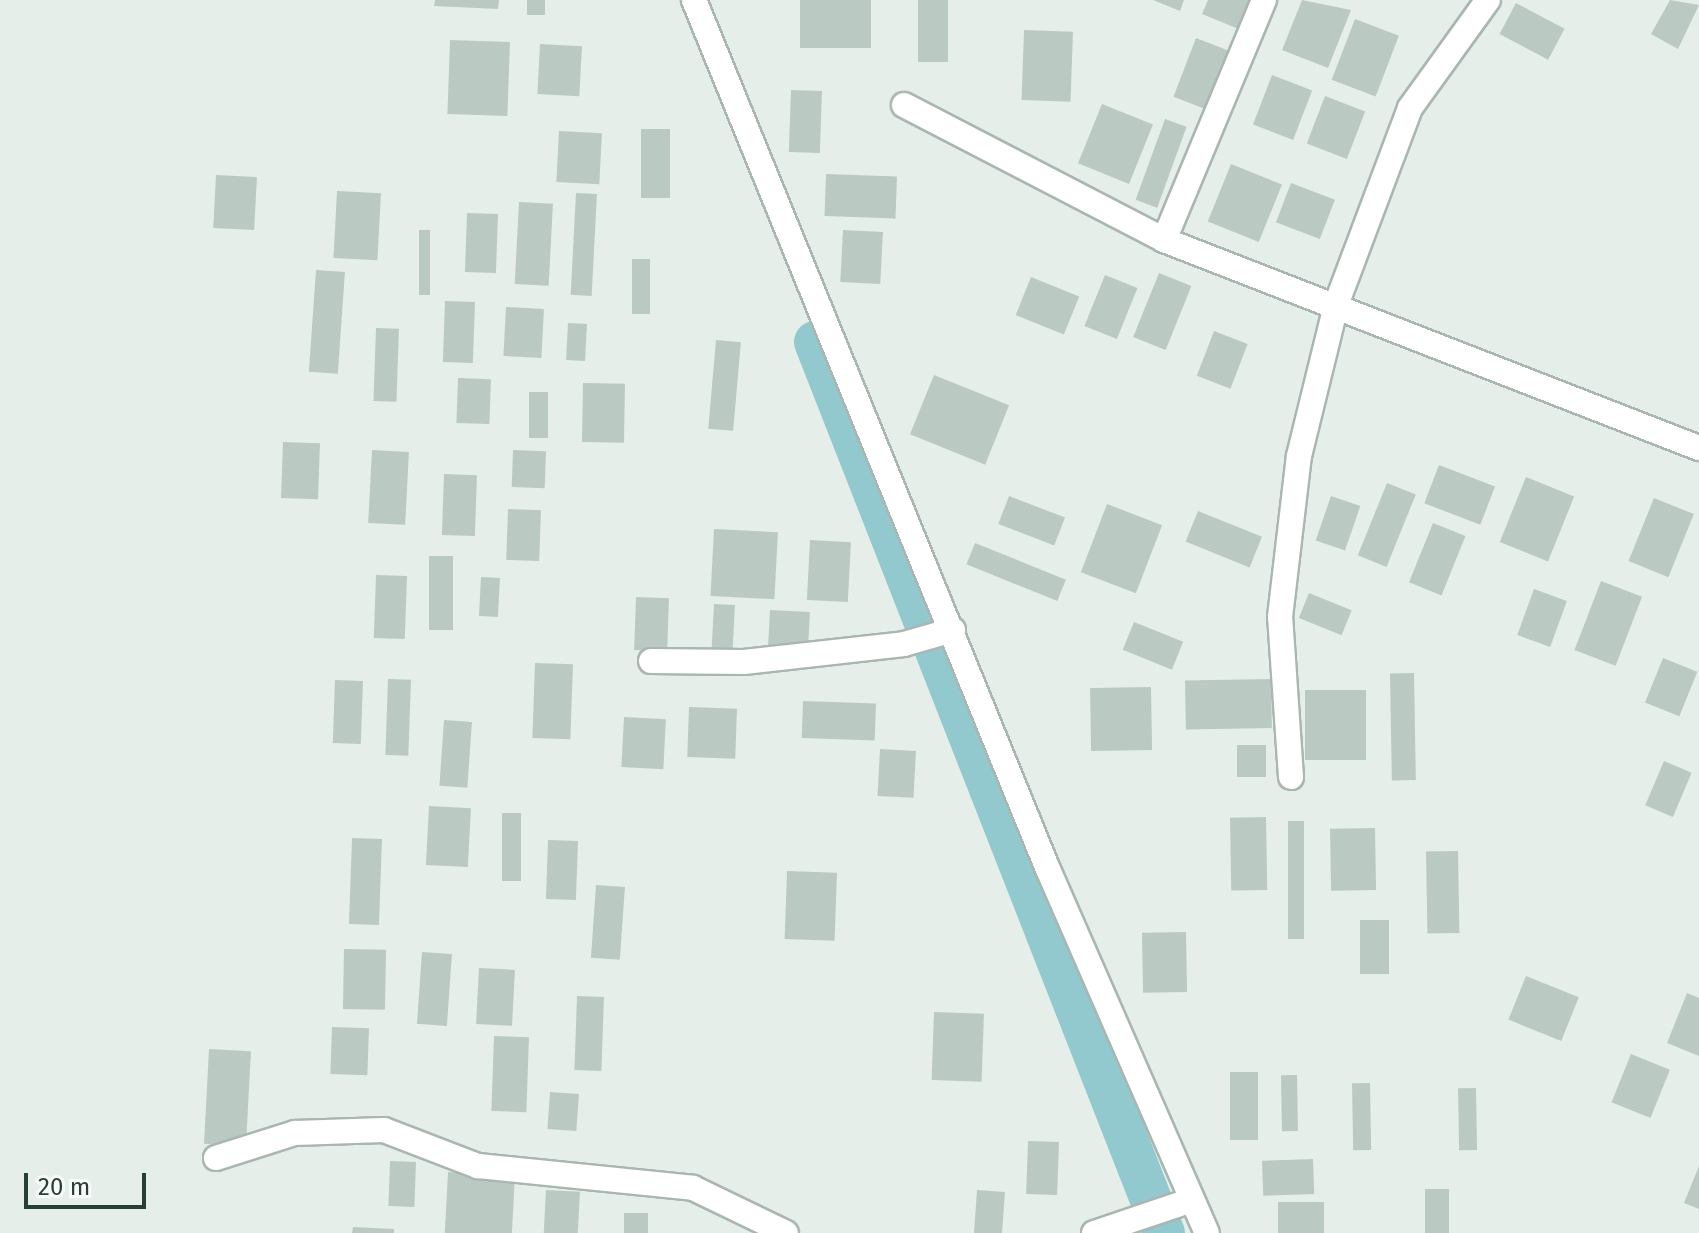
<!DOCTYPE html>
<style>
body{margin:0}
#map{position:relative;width:1699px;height:1233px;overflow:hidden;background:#e6eeea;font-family:"Fira Sans",sans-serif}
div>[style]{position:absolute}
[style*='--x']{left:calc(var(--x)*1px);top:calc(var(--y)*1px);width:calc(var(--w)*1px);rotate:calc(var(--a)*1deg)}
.canal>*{height:42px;margin:-21px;padding:0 21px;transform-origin:21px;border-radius:21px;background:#92c9cf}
.building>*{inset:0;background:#bbc9c3;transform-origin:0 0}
.roads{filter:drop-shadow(2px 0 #a9b6b1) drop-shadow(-2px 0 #a9b6b1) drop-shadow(0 2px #a9b6b1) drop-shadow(0 -2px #a9b6b1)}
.street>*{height:24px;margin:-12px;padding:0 12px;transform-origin:12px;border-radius:12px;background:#fff}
span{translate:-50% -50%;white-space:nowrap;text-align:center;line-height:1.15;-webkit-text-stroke:7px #f7faf8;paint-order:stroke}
.scale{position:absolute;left:24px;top:1173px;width:122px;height:36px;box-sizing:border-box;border:4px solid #264037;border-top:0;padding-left:10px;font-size:24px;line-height:28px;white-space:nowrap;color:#264037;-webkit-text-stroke:6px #f7faf8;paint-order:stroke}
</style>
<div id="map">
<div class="canal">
<i style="--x:815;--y:342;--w:957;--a:68.61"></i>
</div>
<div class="building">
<i style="clip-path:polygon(435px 0,499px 0,498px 9px,434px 6px)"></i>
<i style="left:527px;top:0;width:18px;height:15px"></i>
<i style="left:800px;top:0;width:71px;height:48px"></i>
<i style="left:918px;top:0;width:30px;height:62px"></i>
<i style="clip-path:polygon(1153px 0,1184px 0,1180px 11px)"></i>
<i style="clip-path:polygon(1208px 0,1259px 0,1246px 32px,1202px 14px)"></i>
<i style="clip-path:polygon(1302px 0,1351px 10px,1328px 68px,1282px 50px)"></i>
<i style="clip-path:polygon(1670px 0,1699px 5px,1678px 49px,1651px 34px)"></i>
<i style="left:1516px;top:3px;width:55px;height:35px;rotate:28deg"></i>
<i style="left:1355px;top:19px;width:47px;height:65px;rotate:21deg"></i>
<i style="left:1024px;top:30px;width:49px;height:70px;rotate:2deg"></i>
<i style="left:1196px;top:38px;width:45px;height:63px;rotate:21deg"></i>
<i style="left:450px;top:40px;width:60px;height:74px;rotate:2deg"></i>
<i style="left:540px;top:44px;width:42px;height:50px;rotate:3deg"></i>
<i style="left:1272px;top:75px;width:43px;height:53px;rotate:21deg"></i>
<i style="left:791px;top:90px;width:31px;height:62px;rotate:2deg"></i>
<i style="left:1325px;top:96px;width:43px;height:51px;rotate:21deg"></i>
<i style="left:1102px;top:104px;width:55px;height:64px;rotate:22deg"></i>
<i style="left:1165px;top:119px;width:23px;height:86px;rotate:20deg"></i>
<i style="left:641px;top:129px;width:29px;height:69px"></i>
<i style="left:559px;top:131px;width:43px;height:51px;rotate:3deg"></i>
<i style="left:1231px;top:164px;width:55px;height:62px;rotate:22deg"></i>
<i style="left:826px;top:174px;width:71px;height:42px;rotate:2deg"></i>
<i style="left:216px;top:175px;width:41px;height:53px;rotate:3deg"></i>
<i style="left:1291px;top:183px;width:47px;height:42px;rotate:21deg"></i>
<i style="left:337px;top:191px;width:44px;height:67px;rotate:3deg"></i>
<i style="left:576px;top:193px;width:21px;height:102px;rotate:3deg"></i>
<i style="left:519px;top:202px;width:34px;height:82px;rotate:3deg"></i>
<i style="left:467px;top:213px;width:31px;height:59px;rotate:2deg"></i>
<i style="left:419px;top:230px;width:11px;height:65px"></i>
<i style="left:843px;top:230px;width:40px;height:52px;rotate:3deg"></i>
<i style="left:632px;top:259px;width:18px;height:55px"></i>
<i style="left:316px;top:270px;width:29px;height:102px;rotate:4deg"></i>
<i style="left:1159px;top:273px;width:35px;height:69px;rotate:22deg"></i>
<i style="left:1105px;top:275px;width:35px;height:55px;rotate:22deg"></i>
<i style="left:1031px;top:277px;width:52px;height:41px;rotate:22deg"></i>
<i style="left:445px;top:301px;width:30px;height:61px;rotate:2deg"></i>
<i style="left:506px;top:307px;width:38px;height:49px;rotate:3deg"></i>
<i style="left:568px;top:323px;width:19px;height:37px;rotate:3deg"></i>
<i style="left:376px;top:328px;width:23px;height:73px;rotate:2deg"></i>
<i style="left:1214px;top:331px;width:36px;height:48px;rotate:21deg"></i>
<i style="left:716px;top:340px;width:25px;height:89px;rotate:5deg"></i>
<i style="left:934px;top:375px;width:81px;height:64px;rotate:22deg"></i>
<i style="left:458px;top:378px;width:33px;height:45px;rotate:2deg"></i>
<i style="left:583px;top:383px;width:42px;height:59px;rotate:1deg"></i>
<i style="left:529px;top:392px;width:19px;height:46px"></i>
<i style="left:283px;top:442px;width:37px;height:56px;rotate:2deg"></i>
<i style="left:372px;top:450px;width:37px;height:73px;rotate:3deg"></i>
<i style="left:513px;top:450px;width:33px;height:37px;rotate:2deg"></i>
<i style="left:1439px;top:465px;width:60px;height:41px;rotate:21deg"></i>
<i style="left:444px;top:474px;width:33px;height:61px;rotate:2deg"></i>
<i style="left:1526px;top:477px;width:52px;height:70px;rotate:22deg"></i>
<i style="left:1387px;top:483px;width:31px;height:78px;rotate:22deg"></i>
<i style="left:1009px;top:496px;width:60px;height:30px;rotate:21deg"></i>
<i style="left:1331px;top:496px;width:31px;height:47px;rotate:19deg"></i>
<i style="left:1654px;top:498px;width:43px;height:68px;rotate:22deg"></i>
<i style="left:1107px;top:504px;width:59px;height:73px;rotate:21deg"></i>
<i style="left:508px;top:509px;width:33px;height:51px;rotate:2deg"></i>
<i style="left:1198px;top:511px;width:69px;height:33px;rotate:22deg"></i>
<i style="left:1433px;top:523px;width:35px;height:64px;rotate:22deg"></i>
<i style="left:714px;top:529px;width:64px;height:67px;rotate:3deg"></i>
<i style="left:810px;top:540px;width:41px;height:60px;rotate:3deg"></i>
<i style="left:975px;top:543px;width:98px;height:23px;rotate:22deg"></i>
<i style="left:429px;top:556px;width:24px;height:74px"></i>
<i style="left:376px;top:575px;width:31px;height:63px;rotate:2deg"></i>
<i style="left:481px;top:577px;width:19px;height:39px;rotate:3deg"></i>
<i style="left:1601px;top:581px;width:44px;height:74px;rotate:21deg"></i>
<i style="left:1534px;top:589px;width:35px;height:49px;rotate:20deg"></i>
<i style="left:1309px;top:593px;width:46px;height:27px;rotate:22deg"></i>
<i style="left:636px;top:597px;width:33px;height:53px;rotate:2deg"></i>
<i style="left:714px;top:604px;width:21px;height:52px;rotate:3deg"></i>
<i style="left:770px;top:610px;width:40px;height:36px;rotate:3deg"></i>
<i style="left:1134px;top:622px;width:53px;height:30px;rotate:22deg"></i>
<i style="left:1663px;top:658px;width:37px;height:48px;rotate:22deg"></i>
<i style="left:535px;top:663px;width:38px;height:75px;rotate:2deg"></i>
<i style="left:1414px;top:673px;width:107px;height:24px;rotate:89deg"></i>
<i style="left:388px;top:679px;width:23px;height:76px;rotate:2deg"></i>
<i style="left:1271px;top:679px;width:49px;height:86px;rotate:89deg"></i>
<i style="left:335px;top:680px;width:28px;height:63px;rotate:2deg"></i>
<i style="left:1151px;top:687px;width:63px;height:61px;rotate:89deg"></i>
<i style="left:1305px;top:690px;width:61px;height:70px"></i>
<i style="left:803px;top:701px;width:73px;height:37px;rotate:2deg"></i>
<i style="left:689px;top:707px;width:48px;height:50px;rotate:2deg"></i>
<i style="left:624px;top:717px;width:42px;height:50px;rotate:3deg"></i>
<i style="left:444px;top:720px;width:28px;height:66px;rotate:4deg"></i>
<i style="left:1237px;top:745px;width:29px;height:32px"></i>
<i style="left:880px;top:749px;width:36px;height:47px;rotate:3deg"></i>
<i style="left:1664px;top:761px;width:30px;height:48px;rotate:23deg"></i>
<i style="left:429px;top:806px;width:42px;height:59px;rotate:3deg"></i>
<i style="left:502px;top:813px;width:19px;height:68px"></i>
<i style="left:1266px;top:817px;width:73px;height:36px;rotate:89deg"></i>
<i style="left:1288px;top:821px;width:16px;height:118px"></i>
<i style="left:1375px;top:828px;width:62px;height:45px;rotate:89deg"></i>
<i style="left:352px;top:838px;width:30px;height:86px;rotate:2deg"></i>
<i style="left:548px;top:840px;width:30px;height:59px;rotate:2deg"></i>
<i style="left:1458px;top:851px;width:82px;height:32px;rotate:89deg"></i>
<i style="left:787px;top:871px;width:50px;height:68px;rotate:2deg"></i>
<i style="left:596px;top:885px;width:29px;height:73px;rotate:4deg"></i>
<i style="left:1360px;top:920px;width:29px;height:54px"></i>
<i style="left:1186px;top:932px;width:60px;height:44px;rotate:89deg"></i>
<i style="left:344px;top:949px;width:42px;height:60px;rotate:1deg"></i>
<i style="left:422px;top:952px;width:30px;height:72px;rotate:4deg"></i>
<i style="left:479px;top:968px;width:36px;height:56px;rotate:3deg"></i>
<i style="left:1526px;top:976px;width:57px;height:47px;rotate:22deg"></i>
<i style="clip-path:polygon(1687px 993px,1699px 998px,1699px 1056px,1667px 1043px)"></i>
<i style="left:577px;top:996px;width:27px;height:74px;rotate:2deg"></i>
<i style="left:934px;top:1012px;width:50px;height:68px;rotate:2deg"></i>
<i style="left:332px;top:1027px;width:37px;height:47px;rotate:2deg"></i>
<i style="left:494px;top:1036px;width:35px;height:75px;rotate:2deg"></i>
<i style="left:209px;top:1049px;width:42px;height:95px;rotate:3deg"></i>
<i style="left:1631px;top:1054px;width:42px;height:52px;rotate:22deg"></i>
<i style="left:1230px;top:1072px;width:28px;height:68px"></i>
<i style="left:1297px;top:1075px;width:56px;height:16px;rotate:89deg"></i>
<i style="left:1370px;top:1083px;width:67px;height:18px;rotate:89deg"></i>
<i style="left:1476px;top:1088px;width:62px;height:18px;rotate:89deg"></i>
<i style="left:550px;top:1092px;width:29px;height:37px;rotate:4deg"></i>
<i style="left:1028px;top:1141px;width:31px;height:53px;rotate:2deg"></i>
<i style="left:1313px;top:1159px;width:35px;height:51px;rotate:88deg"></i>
<i style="left:390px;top:1161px;width:26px;height:45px;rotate:2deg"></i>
<i style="clip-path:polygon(1699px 1166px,1699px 1209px,1684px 1203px)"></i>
<i style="left:448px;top:1172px;width:67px;height:61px;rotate:3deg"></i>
<i style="left:1449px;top:1189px;width:44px;height:24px;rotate:90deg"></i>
<i style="left:546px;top:1190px;width:34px;height:43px;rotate:3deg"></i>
<i style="left:977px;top:1190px;width:28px;height:43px;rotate:4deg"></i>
<i style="left:1324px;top:1202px;width:31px;height:46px;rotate:90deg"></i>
<i style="left:624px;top:1213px;width:24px;height:20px"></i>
<i style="clip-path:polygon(353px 1227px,394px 1229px,394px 1233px,352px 1233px)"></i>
</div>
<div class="roads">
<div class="street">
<i style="--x:694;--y:0;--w:936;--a:67.85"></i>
<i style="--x:1047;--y:867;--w:399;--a:66.4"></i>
<i style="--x:1264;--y:0;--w:260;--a:112.6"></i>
<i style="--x:1164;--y:240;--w:574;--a:21.25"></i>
<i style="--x:904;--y:105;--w:293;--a:27.4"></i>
<i style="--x:651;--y:661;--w:93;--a:0.6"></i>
<i style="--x:744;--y:662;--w:161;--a:-6.4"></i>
<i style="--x:904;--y:644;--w:51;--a:-15.9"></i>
<i style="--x:1291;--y:777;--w:160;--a:-93.9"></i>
<i style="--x:1280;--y:617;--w:162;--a:-83.3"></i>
<i style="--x:1299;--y:456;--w:155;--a:-76.2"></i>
<i style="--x:1336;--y:305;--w:210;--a:-69.4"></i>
<i style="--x:1410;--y:108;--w:133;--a:-54.2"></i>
<i style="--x:216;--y:1158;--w:83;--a:-17.6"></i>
<i style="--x:295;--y:1133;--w:89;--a:-1.9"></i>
<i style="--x:384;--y:1130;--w:101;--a:21"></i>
<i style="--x:478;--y:1166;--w:216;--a:5.8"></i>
<i style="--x:693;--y:1188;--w:103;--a:25.8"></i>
<i style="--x:1094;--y:1233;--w:103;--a:-18.6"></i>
</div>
</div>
<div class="scale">20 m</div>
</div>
